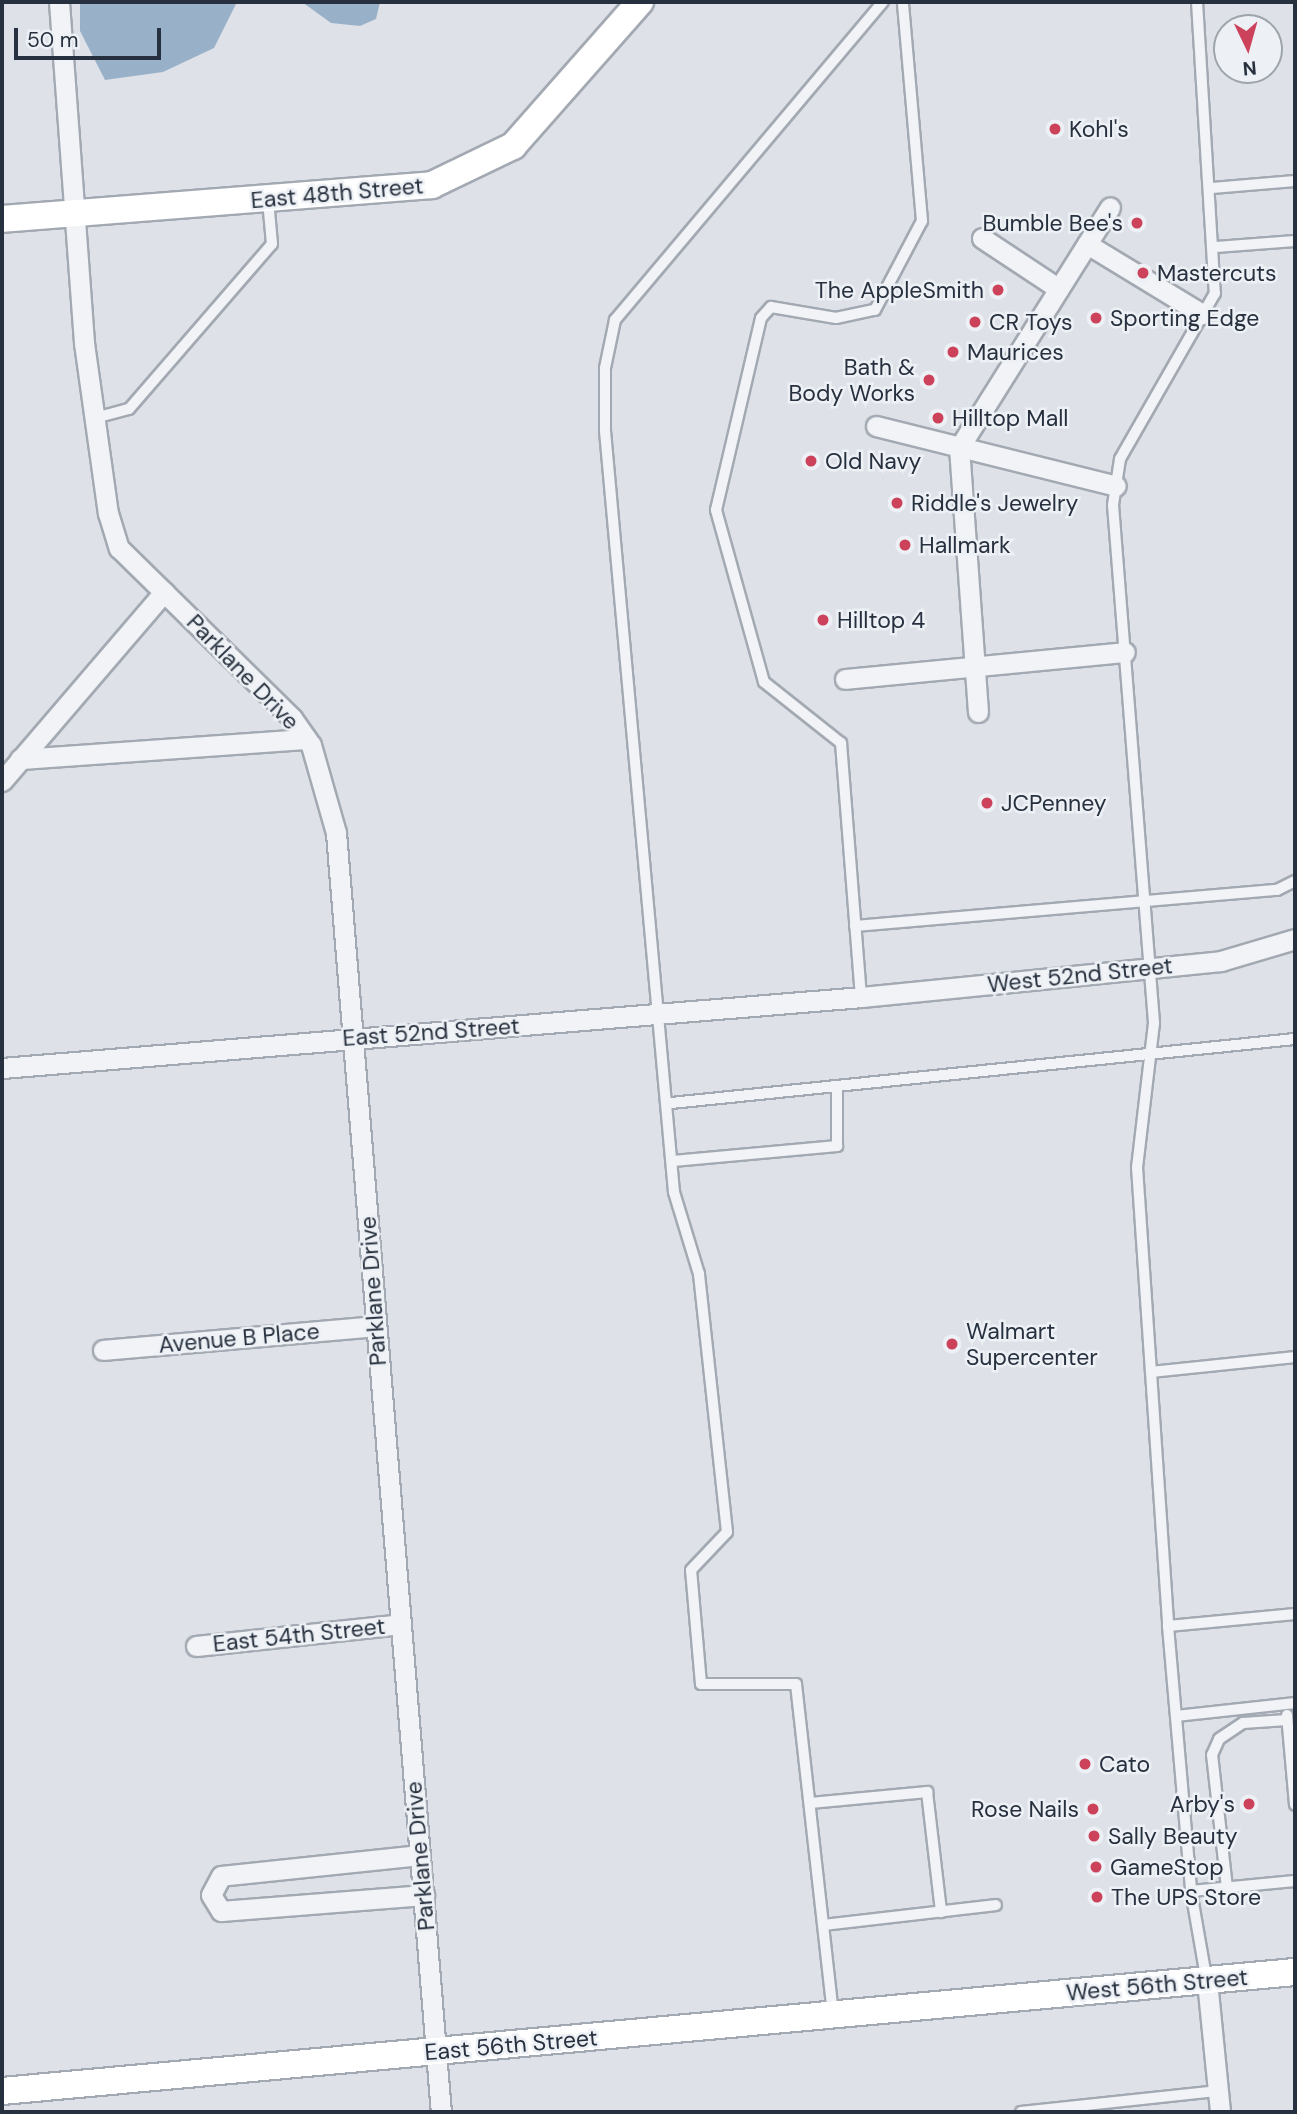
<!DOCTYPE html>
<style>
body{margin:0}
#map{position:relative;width:1297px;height:2114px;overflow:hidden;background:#dee2e8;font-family:"DM Sans",sans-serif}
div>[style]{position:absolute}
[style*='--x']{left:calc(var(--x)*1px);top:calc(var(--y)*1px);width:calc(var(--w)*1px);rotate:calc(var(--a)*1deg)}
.water>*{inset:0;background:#99b1c8}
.roads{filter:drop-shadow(2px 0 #a3a9b2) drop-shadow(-2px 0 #a3a9b2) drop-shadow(0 2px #a3a9b2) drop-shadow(0 -2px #a3a9b2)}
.lane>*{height:10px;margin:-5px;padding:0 5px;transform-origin:5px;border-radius:5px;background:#f1f3f6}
.street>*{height:19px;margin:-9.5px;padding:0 9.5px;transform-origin:9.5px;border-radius:9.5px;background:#f1f3f6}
.secondary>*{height:26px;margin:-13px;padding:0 13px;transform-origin:13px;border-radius:13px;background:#fff}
.dots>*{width:19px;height:19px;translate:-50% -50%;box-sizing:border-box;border:4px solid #edf1f5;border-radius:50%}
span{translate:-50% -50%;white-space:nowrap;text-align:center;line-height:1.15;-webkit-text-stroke:5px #edf1f5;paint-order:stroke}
.poi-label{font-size:23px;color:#27303e}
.left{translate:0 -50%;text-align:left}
.right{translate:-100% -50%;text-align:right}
.street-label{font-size:23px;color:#27303e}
.frame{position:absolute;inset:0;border:4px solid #27303e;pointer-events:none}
.north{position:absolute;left:1213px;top:14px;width:70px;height:70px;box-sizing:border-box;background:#edf1f5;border:2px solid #9ea4ac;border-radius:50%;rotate:175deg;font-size:19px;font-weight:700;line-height:28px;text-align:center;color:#27303e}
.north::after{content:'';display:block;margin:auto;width:24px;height:32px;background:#cd425b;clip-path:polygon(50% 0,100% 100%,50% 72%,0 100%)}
.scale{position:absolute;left:14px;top:28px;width:147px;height:32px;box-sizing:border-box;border:4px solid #27303e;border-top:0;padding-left:9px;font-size:21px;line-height:24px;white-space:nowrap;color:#27303e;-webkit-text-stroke:5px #edf1f5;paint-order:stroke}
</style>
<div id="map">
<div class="water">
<i style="clip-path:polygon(80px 2px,237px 2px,214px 48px,163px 72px,105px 80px,80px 31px)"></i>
<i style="clip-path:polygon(302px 2px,380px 2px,376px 19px,360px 26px,331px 23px)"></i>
</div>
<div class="roads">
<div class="lane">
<i style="--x:1197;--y:2;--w:292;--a:86.5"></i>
<i style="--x:1215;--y:293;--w:191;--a:119.8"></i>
<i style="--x:1120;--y:459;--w:47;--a:98.7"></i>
<i style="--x:1113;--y:505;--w:520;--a:85.47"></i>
<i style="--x:1154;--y:1023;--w:145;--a:96.7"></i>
<i style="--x:1137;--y:1167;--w:460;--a:86.1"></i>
<i style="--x:1168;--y:1626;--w:266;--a:85"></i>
<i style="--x:1191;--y:1891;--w:87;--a:80.1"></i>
<i style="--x:1212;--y:188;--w:83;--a:-4.8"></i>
<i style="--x:1216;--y:247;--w:79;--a:-4.3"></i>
<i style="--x:95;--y:418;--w:35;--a:-15"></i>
<i style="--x:129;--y:409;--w:218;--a:-49.1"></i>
<i style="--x:272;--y:244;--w:44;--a:-95.2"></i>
<i style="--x:855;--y:926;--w:424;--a:-4.9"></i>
<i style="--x:1277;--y:890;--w:20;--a:-27"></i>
<i style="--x:861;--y:997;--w:255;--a:-94.5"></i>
<i style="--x:841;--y:743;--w:98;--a:-141.6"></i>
<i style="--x:764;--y:682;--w:179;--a:-105.6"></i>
<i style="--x:716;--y:510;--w:197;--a:-76.8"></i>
<i style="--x:761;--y:318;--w:15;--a:-48"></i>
<i style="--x:771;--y:307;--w:66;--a:9.6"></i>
<i style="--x:836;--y:318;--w:40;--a:-12"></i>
<i style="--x:875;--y:310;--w:101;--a:-62.2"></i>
<i style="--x:922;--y:221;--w:220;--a:-95"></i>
<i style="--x:671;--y:1103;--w:627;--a:-5.86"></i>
<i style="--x:673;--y:1161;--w:165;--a:-5.2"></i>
<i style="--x:837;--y:1146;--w:60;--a:-90"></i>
<i style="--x:1151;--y:1372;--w:145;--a:-5.9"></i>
<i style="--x:1168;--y:1626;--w:128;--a:-5.4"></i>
<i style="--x:1287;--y:1715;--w:90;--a:84.9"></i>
<i style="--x:1176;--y:1716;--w:120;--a:-6.2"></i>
<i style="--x:810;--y:1803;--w:118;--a:-5.4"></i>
<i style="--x:927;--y:1792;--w:121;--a:83.3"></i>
<i style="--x:1227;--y:1888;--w:134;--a:-96.4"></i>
<i style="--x:1212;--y:1755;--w:17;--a:-66"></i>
<i style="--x:1219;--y:1739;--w:29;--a:-34"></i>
<i style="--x:1243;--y:1723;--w:44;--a:-3.9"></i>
<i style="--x:1191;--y:1891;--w:104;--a:-5.5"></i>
<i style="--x:824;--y:1925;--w:173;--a:-6.6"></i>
<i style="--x:833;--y:2014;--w:332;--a:-96.4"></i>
<i style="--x:796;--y:1684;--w:95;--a:180"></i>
<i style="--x:701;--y:1684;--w:114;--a:-95"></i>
<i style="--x:691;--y:1570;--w:52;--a:-46.5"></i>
<i style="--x:727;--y:1532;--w:260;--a:-96.2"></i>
<i style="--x:699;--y:1274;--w:86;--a:-107"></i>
<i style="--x:674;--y:1192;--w:764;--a:-95.18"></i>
<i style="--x:605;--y:431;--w:63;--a:-90"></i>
<i style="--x:605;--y:368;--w:49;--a:-78.2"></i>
<i style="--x:615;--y:320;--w:416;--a:-49.9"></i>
<i style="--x:1021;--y:2112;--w:196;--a:-6.1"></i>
</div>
<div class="street">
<i style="--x:59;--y:2;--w:342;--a:85.8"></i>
<i style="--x:84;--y:343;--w:172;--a:82"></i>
<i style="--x:108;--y:513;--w:37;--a:73"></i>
<i style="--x:119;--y:548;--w:243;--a:44.5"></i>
<i style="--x:292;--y:718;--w:33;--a:55"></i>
<i style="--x:311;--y:745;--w:91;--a:74.1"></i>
<i style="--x:336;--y:833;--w:1283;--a:85.31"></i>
<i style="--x:982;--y:238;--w:92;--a:33.5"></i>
<i style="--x:1087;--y:244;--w:135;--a:31.3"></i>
<i style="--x:876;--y:426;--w:247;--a:14"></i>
<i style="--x:845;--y:679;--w:281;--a:-5.5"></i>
<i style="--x:978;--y:712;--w:265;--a:-94.1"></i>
<i style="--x:959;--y:448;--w:284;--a:-57.9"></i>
<i style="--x:20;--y:759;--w:287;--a:-4"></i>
<i style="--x:2;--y:781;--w:249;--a:-49.4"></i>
<i style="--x:2;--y:1068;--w:862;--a:-4.72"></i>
<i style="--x:861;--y:997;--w:362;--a:-5.7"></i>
<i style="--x:1221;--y:961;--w:77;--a:-16.6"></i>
<i style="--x:103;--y:1350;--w:274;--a:-5"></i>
<i style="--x:196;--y:1646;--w:206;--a:-6.1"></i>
<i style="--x:420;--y:1855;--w:200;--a:174"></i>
<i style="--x:221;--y:1876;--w:21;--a:118"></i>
<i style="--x:211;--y:1895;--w:19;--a:58"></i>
<i style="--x:221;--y:1911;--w:204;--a:-4.5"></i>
<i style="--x:1207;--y:1981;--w:132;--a:84.3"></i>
</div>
<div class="secondary">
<i style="--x:2;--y:219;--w:431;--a:-4.5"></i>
<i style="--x:432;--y:185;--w:90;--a:-25.7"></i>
<i style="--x:513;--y:146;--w:192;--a:-48.6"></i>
<i style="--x:2;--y:2091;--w:1298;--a:-5.26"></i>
</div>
</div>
<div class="dots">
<i style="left:1055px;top:129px;background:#cd425b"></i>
<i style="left:1137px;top:223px;background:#cd425b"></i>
<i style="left:1143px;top:273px;background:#cd425b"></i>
<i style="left:998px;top:290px;background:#cd425b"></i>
<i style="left:1096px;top:318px;background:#cd425b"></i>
<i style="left:975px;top:322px;background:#cd425b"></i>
<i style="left:953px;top:352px;background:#cd425b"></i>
<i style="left:929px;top:380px;background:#cd425b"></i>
<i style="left:938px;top:418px;background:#cd425b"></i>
<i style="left:811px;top:461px;background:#cd425b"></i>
<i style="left:897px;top:503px;background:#cd425b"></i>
<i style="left:905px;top:545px;background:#cd425b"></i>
<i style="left:823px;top:620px;background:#cd425b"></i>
<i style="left:987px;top:803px;background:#cd425b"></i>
<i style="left:952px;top:1344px;background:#cd425b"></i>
<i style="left:1085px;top:1764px;background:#cd425b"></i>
<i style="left:1249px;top:1804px;background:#cd425b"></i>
<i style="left:1093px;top:1809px;background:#cd425b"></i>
<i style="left:1094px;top:1836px;background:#cd425b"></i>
<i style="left:1096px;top:1867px;background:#cd425b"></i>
<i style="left:1097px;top:1897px;background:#cd425b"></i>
</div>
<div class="poi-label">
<span class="left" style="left:1069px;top:129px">Kohl's</span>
<span class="right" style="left:1123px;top:223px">Bumble Bee's</span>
<span class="left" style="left:1157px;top:273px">Mastercuts</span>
<span class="right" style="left:984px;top:290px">The AppleSmith</span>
<span class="left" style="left:1110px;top:318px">Sporting Edge</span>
<span class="left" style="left:989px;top:322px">CR Toys</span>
<span class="left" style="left:967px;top:352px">Maurices</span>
<span class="right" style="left:915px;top:380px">Bath &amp;<br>Body Works</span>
<span class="left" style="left:952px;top:418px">Hilltop Mall</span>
<span class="left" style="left:825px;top:461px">Old Navy</span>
<span class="left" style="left:911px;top:503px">Riddle's Jewelry</span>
<span class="left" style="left:919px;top:545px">Hallmark</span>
<span class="left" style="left:837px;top:620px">Hilltop 4</span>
<span class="left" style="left:1001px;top:803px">JCPenney</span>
<span class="left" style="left:966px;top:1344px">Walmart<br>Supercenter</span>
<span class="left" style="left:1099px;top:1764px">Cato</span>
<span class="right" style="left:1235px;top:1804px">Arby's</span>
<span class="right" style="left:1079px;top:1809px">Rose Nails</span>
<span class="left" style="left:1108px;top:1836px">Sally Beauty</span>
<span class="left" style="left:1110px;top:1867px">GameStop</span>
<span class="left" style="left:1111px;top:1897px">The UPS Store</span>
</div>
<div class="street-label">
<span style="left:337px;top:193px;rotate:-5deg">East 48th Street</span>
<span style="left:243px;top:672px;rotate:46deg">Parklane Drive</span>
<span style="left:1080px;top:975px;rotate:-6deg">West 52nd Street</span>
<span style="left:431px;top:1032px;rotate:-4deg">East 52nd Street</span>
<span style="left:373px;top:1291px;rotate:-94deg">Parklane Drive</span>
<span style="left:239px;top:1338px;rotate:-5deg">Avenue B Place</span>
<span style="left:299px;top:1635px;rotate:-6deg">East 54th Street</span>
<span style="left:420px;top:1856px;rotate:-95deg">Parklane Drive</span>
<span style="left:1157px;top:1985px;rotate:-5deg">West 56th Street</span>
<span style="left:511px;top:2045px;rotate:-5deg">East 56th Street</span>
</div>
<div class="frame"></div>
<div class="north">N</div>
<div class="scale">50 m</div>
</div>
